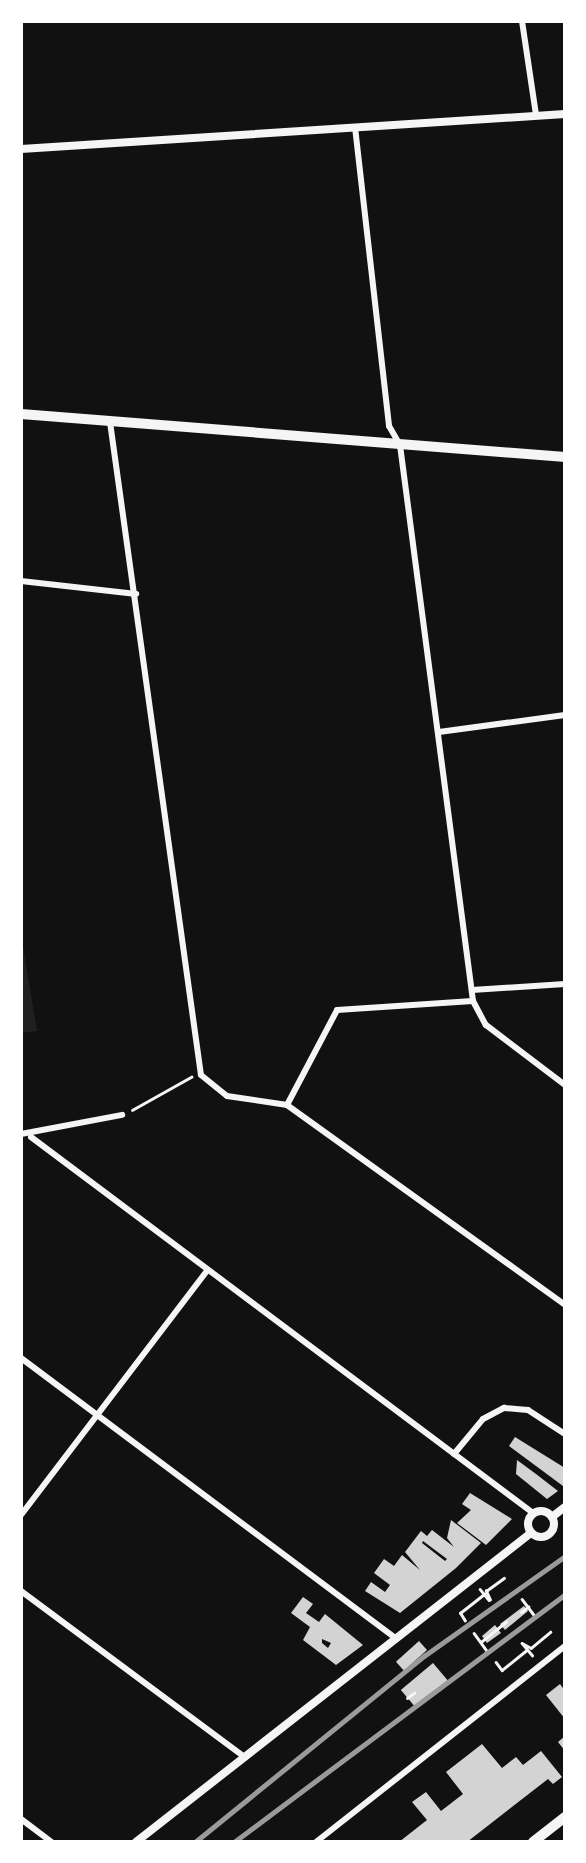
<!DOCTYPE html>
<style>
body{margin:0}
#map{position:relative;width:586px;height:1863px;overflow:hidden;background:#111;font-family:"PT Sans",sans-serif}
div>[style]{position:absolute}
[style*='--x']{left:calc(var(--x)*1px);top:calc(var(--y)*1px);width:calc(var(--w)*1px);rotate:calc(var(--a)*1deg)}
.green>*{inset:0;background:#202020}
.building>*{inset:0;background:#d3d3d3;transform-origin:0 0}
.path>*{height:2.5px;margin:-1.25px;padding:0 1.25px;transform-origin:1.25px;border-radius:1.25px;background:#f5f5f5}
.minor>*{height:6px;margin:-3px;padding:0 3px;transform-origin:3px;border-radius:3px;background:#f5f5f5}
.tertiary>*{height:8px;margin:-4px;padding:0 4px;transform-origin:4px;border-radius:4px;background:#f5f5f5}
.tertiary>.ring{margin:-4px;padding:0;box-sizing:content-box;background:none;border:8px solid #f5f5f5;border-radius:50%}
.primary>*{height:10px;margin:-5px;padding:0 5px;transform-origin:5px;border-radius:5px;background:#f5f5f5}
.trunk>*{height:10px;margin:-5px;padding:0 5px;transform-origin:5px;border-radius:5px;background:#f5f5f5}
.rail>*{height:4.5px;margin:-2.25px;padding:0 2.25px;transform-origin:2.25px;border-radius:2.25px;background:#9a9a9a}
span{translate:-50% -50%;white-space:nowrap;text-align:center;line-height:1.15;-webkit-text-stroke:5px #fff;paint-order:stroke}
.frame{position:absolute;inset:0;border:23px solid #fff;pointer-events:none}
</style>
<div id="map">
<div class="green">
<i style="clip-path:polygon(21px 934px,37px 1031px,21px 1033px)"></i>
</div>
<div class="building">
<i style="clip-path:polygon(515px 1437px,565px 1468px,563px 1486px,509px 1446px)"></i>
<i style="clip-path:polygon(517px 1460px,536px 1474px,558px 1491px,547px 1499px,516px 1474px)"></i>
<i style="clip-path:polygon(470px 1493px,512px 1519px,486px 1545px,457px 1523px,471px 1510px,462px 1504px)"></i>
<i style="clip-path:polygon(evenodd,451px 1520px,481px 1543px,456px 1568px,400px 1613px,365px 1591px,371px 1582px,385px 1592px,390px 1585px,374px 1573px,384px 1559px,394px 1566px,402px 1555px,420px 1570px,405px 1552px,421px 1531px,427px 1536px,432px 1530px,454px 1547px,447px 1538px,451px 1520px,423px 1541px,447px 1559px,445px 1561px,422px 1543px,423px 1541px)"></i>
<i style="clip-path:polygon(evenodd,303px 1597px,313px 1604px,306px 1613px,319px 1622px,325px 1614px,363px 1645px,336px 1665px,303px 1640px,310px 1627px,291px 1613px,303px 1597px,322px 1639px,331px 1643px,328px 1648px,322px 1643px,322px 1639px)"></i>
<i style="clip-path:polygon(524px 1606px,528px 1611px,505px 1630px,500px 1624px)"></i>
<i style="clip-path:polygon(495px 1625px,501px 1633px,487px 1643px,482px 1636px)"></i>
<i style="left:419px;top:1641px;width:12px;height:31px;rotate:48deg"></i>
<i style="left:433px;top:1663px;width:23px;height:42px;rotate:50deg"></i>
<i style="clip-path:polygon(560px 1684px,565px 1691px,565px 1719px,546px 1695px)"></i>
<i style="clip-path:polygon(565px 1736px,565px 1751px,558px 1742px)"></i>
<i style="clip-path:polygon(482px 1744px,502px 1768px,516px 1757px,523px 1765px,541px 1751px,562px 1777px,553px 1784px,548px 1779px,467px 1842px,399px 1842px,427px 1820px,412px 1802px,426px 1792px,441px 1811px,463px 1794px,446px 1772px)"></i>
</div>
<div class="path">
<i style="--x:132;--y:1110;--w:68;--a:-29.2"></i>
<i style="--x:480;--y:1589;--w:14;--a:51"></i>
<i style="--x:522;--y:1599;--w:20;--a:53"></i>
<i style="--x:490;--y:1600;--w:10;--a:-114"></i>
<i style="--x:486;--y:1591;--w:22;--a:-36"></i>
<i style="--x:521;--y:1612;--w:9;--a:-36"></i>
<i style="--x:465;--y:1621;--w:9;--a:-122"></i>
<i style="--x:460;--y:1613;--w:31;--a:-38"></i>
<i style="--x:474;--y:1633;--w:22;--a:54"></i>
<i style="--x:481;--y:1642;--w:32;--a:-39"></i>
<i style="--x:522;--y:1643;--w:10;--a:29"></i>
<i style="--x:531;--y:1648;--w:25;--a:-40"></i>
<i style="--x:522;--y:1643;--w:16;--a:50"></i>
<i style="--x:496;--y:1662;--w:10;--a:53"></i>
<i style="--x:502;--y:1670;--w:32;--a:-39"></i>
<i style="--x:407;--y:1698;--w:9;--a:-36"></i>
</div>
<div class="minor">
<i style="--x:522;--y:21;--w:95;--a:81.5"></i>
<i style="--x:355;--y:127;--w:301;--a:83.5"></i>
<i style="--x:389;--y:426;--w:22;--a:60"></i>
<i style="--x:400;--y:445;--w:561;--a:82.52"></i>
<i style="--x:473;--y:1001;--w:27;--a:62"></i>
<i style="--x:486;--y:1025;--w:99;--a:37.2"></i>
<i style="--x:110;--y:422;--w:659;--a:82.07"></i>
<i style="--x:201;--y:1075;--w:33;--a:39"></i>
<i style="--x:227;--y:1096;--w:61;--a:8.5"></i>
<i style="--x:287;--y:1105;--w:342;--a:35.7"></i>
<i style="--x:21;--y:581;--w:116;--a:6.4"></i>
<i style="--x:439;--y:732;--w:127;--a:-7.7"></i>
<i style="--x:472;--y:990;--w:93;--a:-3.7"></i>
<i style="--x:287;--y:1105;--w:107;--a:-62.2"></i>
<i style="--x:337;--y:1010;--w:136;--a:-3.8"></i>
<i style="--x:21;--y:1134;--w:103;--a:-10.7"></i>
<i style="--x:31;--y:1137;--w:627;--a:36.83"></i>
<i style="--x:21;--y:1358;--w:469;--a:36.8"></i>
<i style="--x:454;--y:1454;--w:45;--a:-50.4"></i>
<i style="--x:483;--y:1419;--w:24;--a:-28"></i>
<i style="--x:504;--y:1408;--w:24;--a:5"></i>
<i style="--x:528;--y:1410;--w:44;--a:33"></i>
<i style="--x:21;--y:1515;--w:307;--a:-52.7"></i>
<i style="--x:21;--y:1591;--w:277;--a:36.6"></i>
<i style="--x:21;--y:1819;--w:38;--a:37"></i>
<i style="--x:316;--y:1842;--w:317;--a:-38.2"></i>
</div>
<div class="tertiary">
<i style="--x:21;--y:149;--w:545;--a:-3.68"></i>
<i class="ring" style="left:528px;top:1511px;width:18px;height:18px"></i>
<i style="--x:552;--y:1517;--w:16;--a:-38"></i>
<i style="--x:136;--y:1842;--w:502;--a:-38.04"></i>
</div>
<div class="primary">
<i style="--x:21;--y:414;--w:546;--a:4.52"></i>
</div>
<div class="trunk">
<i style="--x:533;--y:1842;--w:41;--a:-38"></i>
</div>
<div class="rail">
<i style="--x:195;--y:1842;--w:295;--a:-39.1"></i>
<i style="--x:424;--y:1656;--w:173;--a:-35.3"></i>
<i style="--x:234;--y:1842;--w:414;--a:-36.8"></i>
</div>
<div class="frame"></div>
</div>
